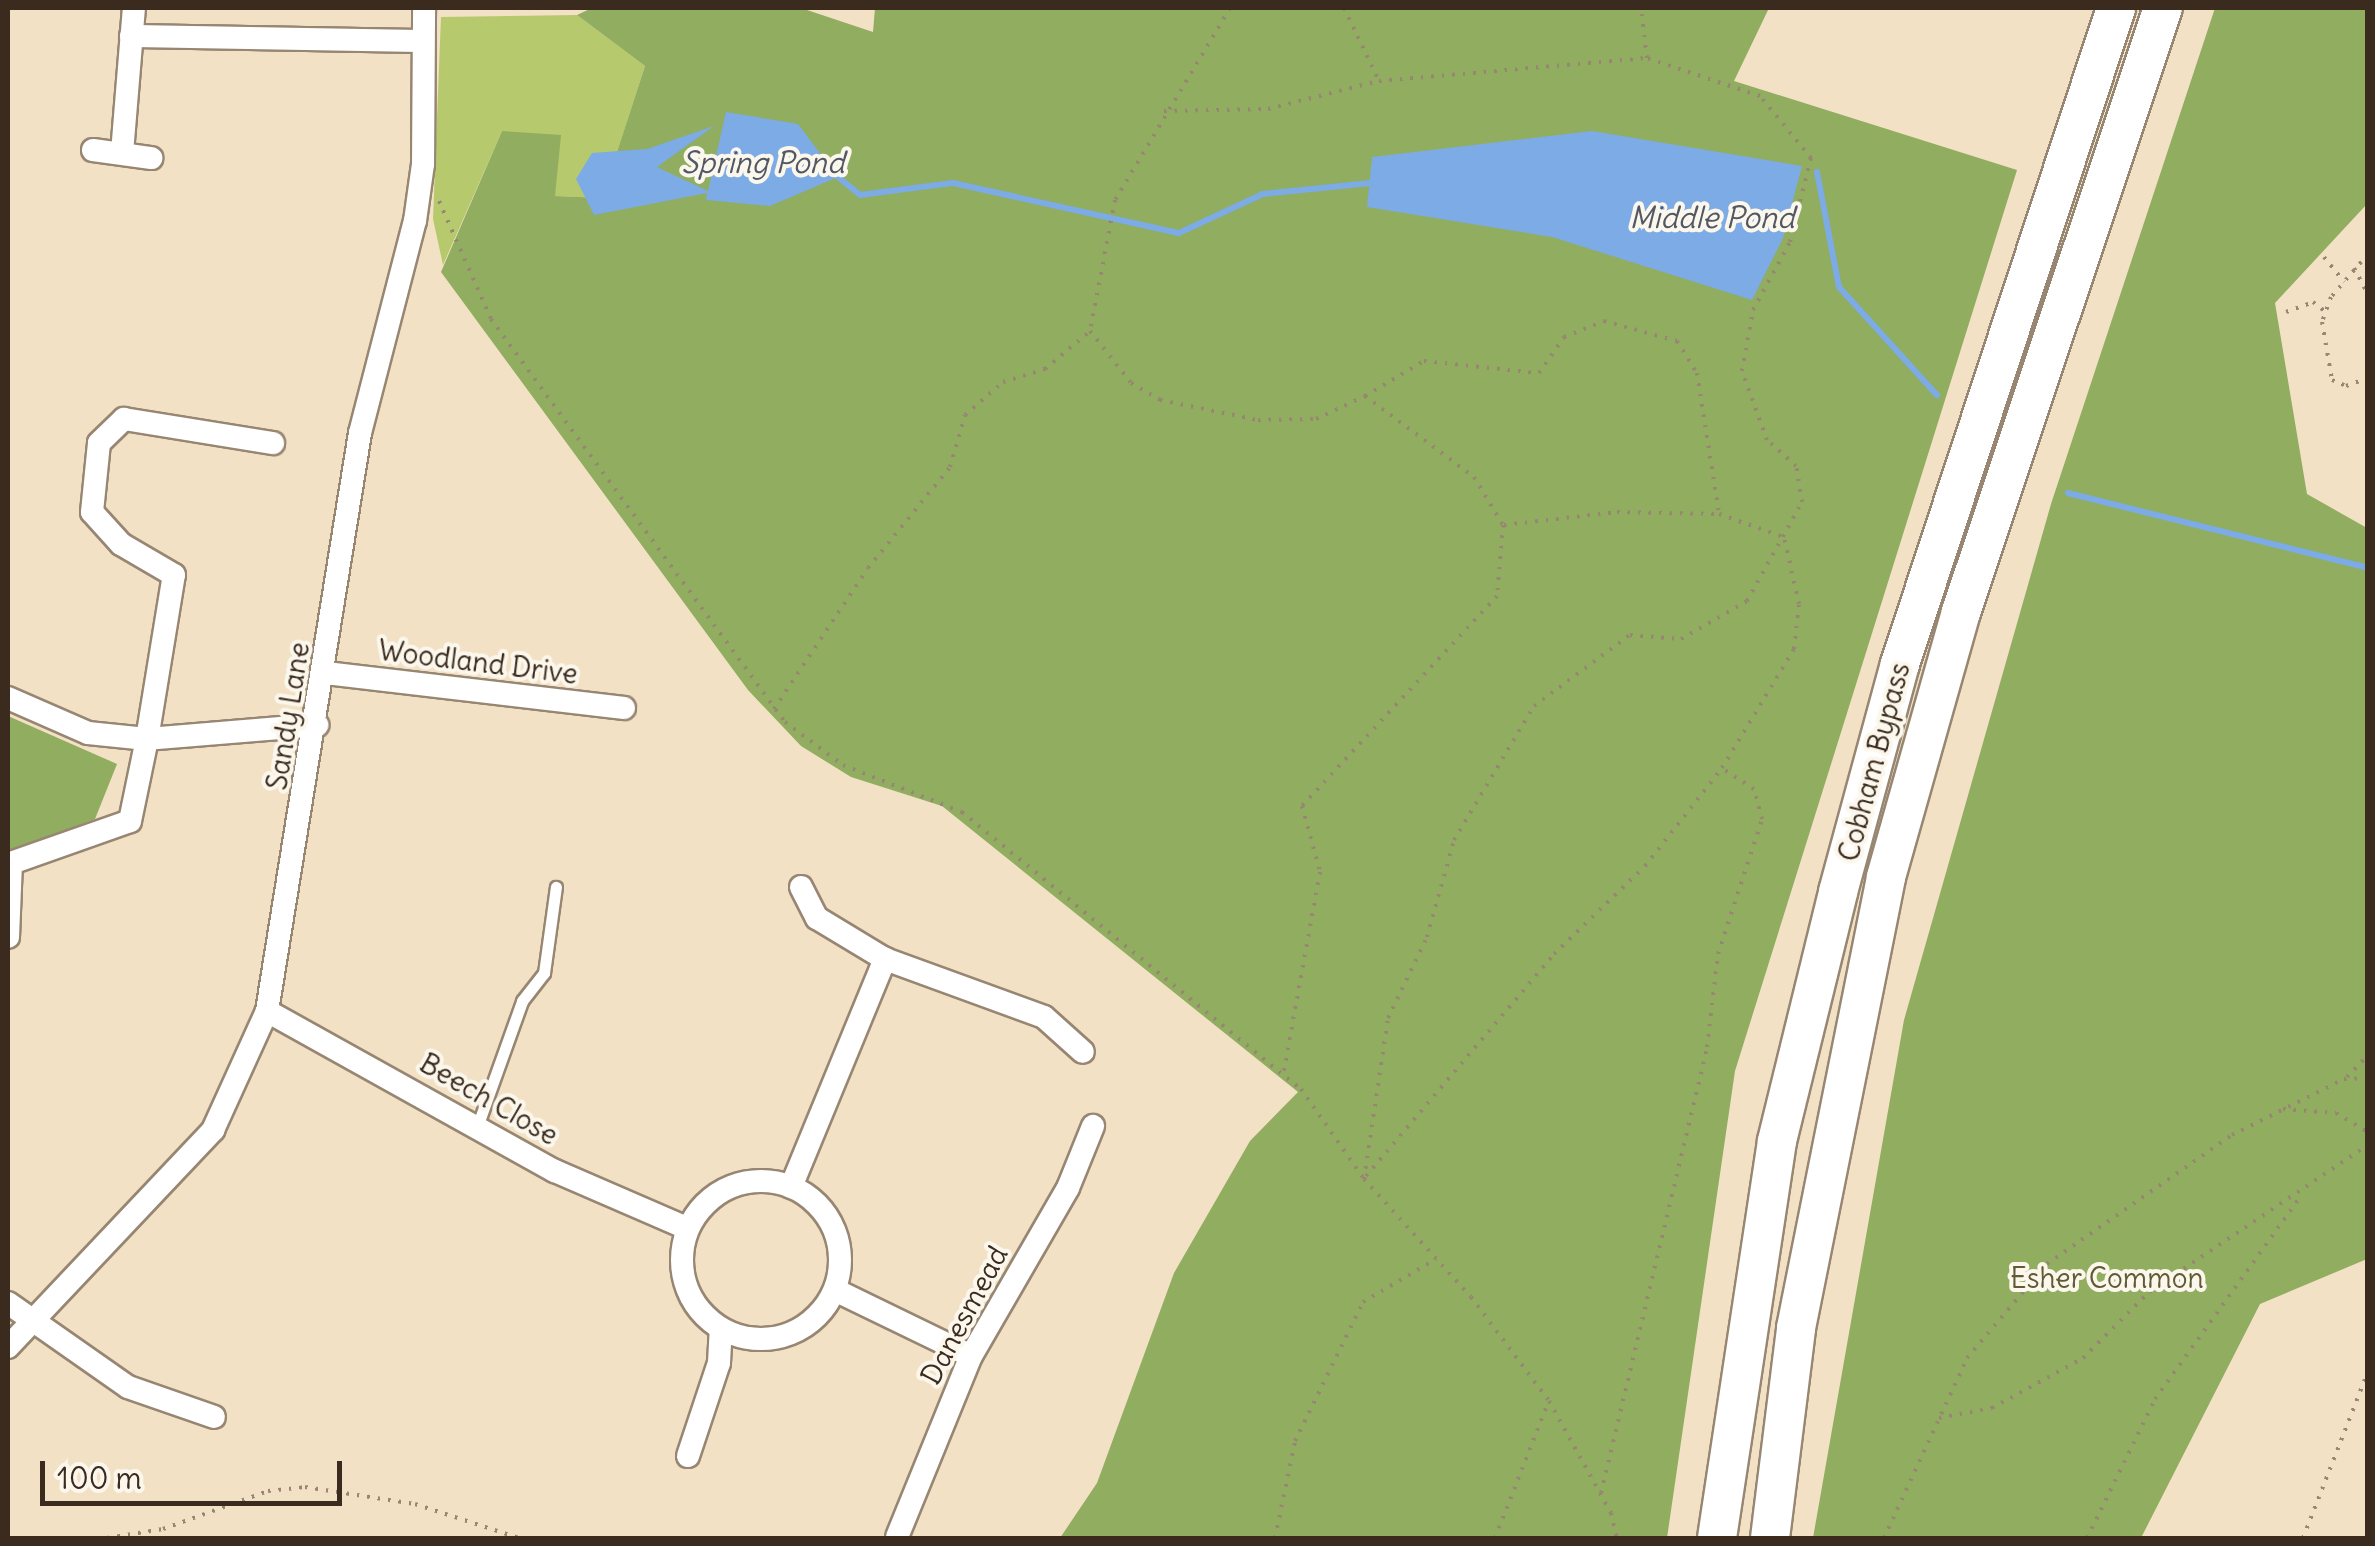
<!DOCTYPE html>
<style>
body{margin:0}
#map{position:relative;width:2375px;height:1546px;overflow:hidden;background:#f3e1c5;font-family:Delius,sans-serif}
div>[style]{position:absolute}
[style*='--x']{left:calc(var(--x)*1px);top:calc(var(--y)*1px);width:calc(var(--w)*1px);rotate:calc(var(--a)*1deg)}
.green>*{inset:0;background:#b6c96c}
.forest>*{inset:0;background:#90ad60}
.water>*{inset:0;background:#7cabe6}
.stream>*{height:6px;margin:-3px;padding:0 3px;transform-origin:3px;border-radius:3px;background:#7cabe6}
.path>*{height:4px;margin-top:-2px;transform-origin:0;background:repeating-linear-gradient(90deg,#978672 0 2.5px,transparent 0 10.5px)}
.roads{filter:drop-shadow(2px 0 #978672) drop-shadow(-2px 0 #978672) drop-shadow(0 2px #978672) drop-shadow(0 -2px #978672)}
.service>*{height:11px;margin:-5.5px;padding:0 5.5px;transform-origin:5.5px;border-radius:5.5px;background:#fff}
.minor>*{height:22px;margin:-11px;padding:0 11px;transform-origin:11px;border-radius:11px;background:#fff}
.minor>.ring{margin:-11px;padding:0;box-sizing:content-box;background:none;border:22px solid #fff;border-radius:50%}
.trunk>*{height:38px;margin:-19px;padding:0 19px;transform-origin:19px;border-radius:19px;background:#fff}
span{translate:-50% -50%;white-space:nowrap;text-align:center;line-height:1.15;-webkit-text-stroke:8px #fbf7ec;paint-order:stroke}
.street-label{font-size:28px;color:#3b2a1e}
.park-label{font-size:28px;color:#605a35}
.water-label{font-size:30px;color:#525764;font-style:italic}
.frame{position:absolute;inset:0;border:10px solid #3b2a1e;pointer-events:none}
.scale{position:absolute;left:40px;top:1461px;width:302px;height:45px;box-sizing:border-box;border:5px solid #3b2a1e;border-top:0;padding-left:12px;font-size:30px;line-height:35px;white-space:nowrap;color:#3b2a1e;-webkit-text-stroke:8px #fbf7ec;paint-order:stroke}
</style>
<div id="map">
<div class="green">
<i style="clip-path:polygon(577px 15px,645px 66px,602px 198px,554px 196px,502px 131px,443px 265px,433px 219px,441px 17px)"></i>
</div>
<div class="forest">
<i style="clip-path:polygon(592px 8px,801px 8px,873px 32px,875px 8px,1769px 8px,1734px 81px,2017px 170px,1735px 1071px,1667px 1538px,1060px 1538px,1097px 1483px,1174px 1273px,1250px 1141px,1298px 1092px,942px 806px,851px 777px,801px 746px,748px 690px,441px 272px,502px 131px,561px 135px,555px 196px,602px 198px,645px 66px,577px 15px)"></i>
<i style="clip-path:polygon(2215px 8px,2367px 8px,2367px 204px,2275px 303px,2307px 494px,2367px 528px,2367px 1259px,2260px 1304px,2141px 1538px,1813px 1538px,1904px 1020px,2051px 504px)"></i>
<i style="clip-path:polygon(8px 716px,117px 764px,95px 819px,8px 852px)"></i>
</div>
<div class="water">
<i style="clip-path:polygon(726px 112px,798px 124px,838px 177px,770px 206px,706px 200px,707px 193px,594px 215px,576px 179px,592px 153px,647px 149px,714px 126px,657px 167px,708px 191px)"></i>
<i style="clip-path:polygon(1592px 131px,1802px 166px,1783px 238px,1752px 300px,1552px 237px,1367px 207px,1372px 157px)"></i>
</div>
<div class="stream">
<i style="--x:1817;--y:172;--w:117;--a:79.2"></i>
<i style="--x:1839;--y:287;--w:146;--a:47.8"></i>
<i style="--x:838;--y:177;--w:28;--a:39"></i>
<i style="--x:860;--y:195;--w:94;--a:-7.4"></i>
<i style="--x:953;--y:183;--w:231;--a:12.5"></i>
<i style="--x:1179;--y:233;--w:93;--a:-24.9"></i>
<i style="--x:1263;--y:194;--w:108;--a:-5.9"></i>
<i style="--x:2068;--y:493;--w:309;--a:14"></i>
</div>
<div class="path">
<i style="--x:1230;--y:8;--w:224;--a:120.9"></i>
<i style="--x:1115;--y:200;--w:133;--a:100.8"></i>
<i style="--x:1090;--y:331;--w:66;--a:51.7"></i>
<i style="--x:1131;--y:383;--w:34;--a:30"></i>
<i style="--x:1160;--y:400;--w:100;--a:11.5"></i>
<i style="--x:1258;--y:420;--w:58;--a:-1"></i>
<i style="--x:1316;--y:419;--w:54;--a:-25.1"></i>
<i style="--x:1365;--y:396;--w:136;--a:36.6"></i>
<i style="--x:1474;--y:477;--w:56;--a:58.9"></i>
<i style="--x:1503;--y:525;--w:71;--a:94.8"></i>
<i style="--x:1497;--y:596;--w:287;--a:132.9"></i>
<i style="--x:1302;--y:806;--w:68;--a:74.7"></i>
<i style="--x:1320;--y:872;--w:202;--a:100.3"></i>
<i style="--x:1344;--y:8;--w:81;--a:64.4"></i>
<i style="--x:1379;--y:81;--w:269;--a:-4.9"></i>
<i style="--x:1164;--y:111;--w:104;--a:-1.1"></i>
<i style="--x:1268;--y:109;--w:114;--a:-14.2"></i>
<i style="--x:439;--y:201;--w:129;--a:66.2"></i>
<i style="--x:491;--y:319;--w:499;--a:53.9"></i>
<i style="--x:785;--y:722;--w:72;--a:36.6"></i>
<i style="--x:843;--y:765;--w:128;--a:21.6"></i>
<i style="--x:962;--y:812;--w:438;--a:39.3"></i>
<i style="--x:1301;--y:1089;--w:110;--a:55"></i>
<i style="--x:1364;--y:1179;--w:159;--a:47.8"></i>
<i style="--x:1471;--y:1297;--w:130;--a:53.1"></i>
<i style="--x:1549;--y:1401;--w:128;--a:61"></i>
<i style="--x:1611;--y:1513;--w:26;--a:77"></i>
<i style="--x:2368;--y:254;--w:57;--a:130.7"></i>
<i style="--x:2331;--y:297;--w:27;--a:110"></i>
<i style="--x:2322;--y:322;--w:59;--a:80.2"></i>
<i style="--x:2332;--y:380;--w:15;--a:23"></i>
<i style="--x:2346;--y:386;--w:23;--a:-20"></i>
<i style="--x:2324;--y:257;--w:32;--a:51"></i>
<i style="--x:2354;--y:268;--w:30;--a:62"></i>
<i style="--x:2286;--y:312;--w:29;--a:-20"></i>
<i style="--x:2313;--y:302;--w:16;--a:38"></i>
<i style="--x:1365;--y:396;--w:69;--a:-30.7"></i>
<i style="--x:1424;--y:361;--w:116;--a:6"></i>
<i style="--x:1539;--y:373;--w:44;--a:-55.2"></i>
<i style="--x:1564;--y:337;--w:43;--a:-21.8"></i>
<i style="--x:1604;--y:321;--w:76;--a:15.3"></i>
<i style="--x:1677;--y:341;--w:38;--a:58"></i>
<i style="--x:1697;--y:373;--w:143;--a:81.1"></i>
<i style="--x:1504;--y:525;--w:114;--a:-6.6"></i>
<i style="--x:1617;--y:512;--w:102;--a:1.1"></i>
<i style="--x:1719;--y:514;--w:69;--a:19.5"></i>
<i style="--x:774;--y:709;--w:169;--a:-56.3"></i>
<i style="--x:868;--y:568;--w:130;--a:-50.9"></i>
<i style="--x:950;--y:467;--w:54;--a:-73.9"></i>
<i style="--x:965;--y:415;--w:50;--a:-41"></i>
<i style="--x:1003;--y:382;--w:44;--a:-17.2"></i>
<i style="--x:1045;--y:369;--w:57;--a:-40.1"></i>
<i style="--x:2347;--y:1077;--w:30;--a:-46"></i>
<i style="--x:2283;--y:1109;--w:53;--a:4.3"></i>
<i style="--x:2336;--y:1113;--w:37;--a:31"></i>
<i style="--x:1366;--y:1176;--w:291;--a:-49.7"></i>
<i style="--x:1554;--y:954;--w:127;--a:-44"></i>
<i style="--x:1645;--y:866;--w:125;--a:-51.8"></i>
<i style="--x:1722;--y:768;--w:139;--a:-58.8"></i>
<i style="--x:1794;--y:649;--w:45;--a:-83.7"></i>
<i style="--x:1799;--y:604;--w:69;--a:-102.6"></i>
<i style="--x:1364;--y:1179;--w:163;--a:-81.5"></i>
<i style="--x:1388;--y:1018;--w:90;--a:-64.3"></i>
<i style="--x:1427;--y:937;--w:101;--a:-74.4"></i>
<i style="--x:1454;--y:840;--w:156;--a:-59.2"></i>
<i style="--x:1534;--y:706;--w:119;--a:-36.5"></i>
<i style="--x:1630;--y:635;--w:51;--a:4.5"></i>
<i style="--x:1681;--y:639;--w:76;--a:-29.9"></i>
<i style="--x:1747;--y:601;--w:113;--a:-60.9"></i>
<i style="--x:1802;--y:502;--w:36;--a:-99"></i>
<i style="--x:1796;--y:466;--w:39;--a:-138"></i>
<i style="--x:1767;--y:440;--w:73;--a:-109.9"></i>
<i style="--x:1742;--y:371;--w:62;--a:-79.8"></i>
<i style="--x:1753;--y:310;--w:77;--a:-61.4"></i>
<i style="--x:1790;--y:242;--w:87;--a:-76"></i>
<i style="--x:1811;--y:158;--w:80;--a:-129.4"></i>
<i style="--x:1760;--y:96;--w:119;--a:-161.4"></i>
<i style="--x:1647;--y:58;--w:50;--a:-96.8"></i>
<i style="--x:1939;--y:1418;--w:54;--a:-10.7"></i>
<i style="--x:1992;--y:1408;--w:104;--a:-28.8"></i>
<i style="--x:2083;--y:1358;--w:93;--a:-45"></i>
<i style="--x:2149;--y:1292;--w:264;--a:-33.9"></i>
<i style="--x:1601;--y:1493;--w:458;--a:-76.6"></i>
<i style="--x:1707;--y:1047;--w:94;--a:-83.3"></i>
<i style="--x:1718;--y:954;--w:142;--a:-71.9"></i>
<i style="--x:1762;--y:819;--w:31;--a:-105"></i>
<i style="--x:1754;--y:789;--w:38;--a:-147"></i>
<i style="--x:107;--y:1538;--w:57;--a:-9.1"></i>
<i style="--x:163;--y:1529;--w:112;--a:-19.9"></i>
<i style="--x:268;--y:1491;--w:37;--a:-6"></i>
<i style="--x:305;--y:1487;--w:111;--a:8.8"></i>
<i style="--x:415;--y:1504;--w:109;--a:18.1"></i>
<i style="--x:1275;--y:1538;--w:99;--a:-78.3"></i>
<i style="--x:1295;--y:1441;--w:155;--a:-63.9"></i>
<i style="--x:1363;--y:1302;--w:85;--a:-30.5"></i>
<i style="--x:1495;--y:1538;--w:145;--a:-68.6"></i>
<i style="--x:1884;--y:1538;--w:198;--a:-65.2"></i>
<i style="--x:1967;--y:1358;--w:123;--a:-49.6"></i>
<i style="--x:2047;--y:1264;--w:226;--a:-34.9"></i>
<i style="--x:2232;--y:1135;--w:125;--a:-26.6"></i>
<i style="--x:2344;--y:1079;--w:24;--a:-2"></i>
<i style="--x:2087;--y:1538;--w:155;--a:-63.9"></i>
<i style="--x:2155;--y:1399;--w:249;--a:-54.3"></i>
<i style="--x:2303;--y:1538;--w:179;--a:-68.7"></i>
</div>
<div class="roads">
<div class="service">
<i style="--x:477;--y:1127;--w:134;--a:-70.3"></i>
<i style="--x:522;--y:1001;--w:36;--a:-52"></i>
<i style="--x:544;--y:973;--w:87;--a:-82.1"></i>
</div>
<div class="minor">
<i style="--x:131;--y:36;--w:292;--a:1"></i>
<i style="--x:93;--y:150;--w:59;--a:7.9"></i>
<i style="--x:122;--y:153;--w:145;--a:-85.3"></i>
<i style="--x:326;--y:673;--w:300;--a:6.7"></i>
<i style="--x:8;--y:698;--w:87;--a:23.6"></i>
<i style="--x:88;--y:733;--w:59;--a:5.8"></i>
<i style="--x:147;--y:739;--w:166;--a:-80.7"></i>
<i style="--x:174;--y:575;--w:61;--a:-149.7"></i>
<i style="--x:121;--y:544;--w:43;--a:-132.2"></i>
<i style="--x:92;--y:512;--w:69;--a:-84.2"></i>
<i style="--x:99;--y:443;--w:35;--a:-44"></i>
<i style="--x:124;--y:419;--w:151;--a:9.2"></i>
<i style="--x:801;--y:887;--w:35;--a:63"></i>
<i style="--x:817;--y:918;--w:79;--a:31.1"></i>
<i style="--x:885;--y:959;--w:169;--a:20"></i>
<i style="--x:1044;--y:1017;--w:52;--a:41.9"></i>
<i style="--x:8;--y:937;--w:74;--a:-87.7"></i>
<i style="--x:11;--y:863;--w:126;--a:-19.4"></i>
<i style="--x:130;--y:821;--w:84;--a:-78.3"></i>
<i style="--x:147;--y:739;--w:171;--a:-4.7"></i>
<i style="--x:267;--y:1011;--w:329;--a:29.1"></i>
<i style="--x:555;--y:1171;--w:144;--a:23.4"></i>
<i class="ring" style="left:682px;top:1181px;width:136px;height:136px"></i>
<i style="--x:791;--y:1187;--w:247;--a:-67.6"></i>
<i style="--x:835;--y:1290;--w:151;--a:25.9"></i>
<i style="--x:8;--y:1303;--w:146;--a:35"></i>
<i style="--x:128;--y:1387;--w:91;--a:19.2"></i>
<i style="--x:8;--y:1347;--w:299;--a:-46.6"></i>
<i style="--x:213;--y:1130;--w:131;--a:-65.6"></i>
<i style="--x:267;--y:1011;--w:585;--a:-80.86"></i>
<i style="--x:360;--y:433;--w:219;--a:-75.5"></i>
<i style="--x:415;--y:221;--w:58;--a:-82"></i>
<i style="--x:423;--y:164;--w:156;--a:-89.6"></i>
<i style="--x:688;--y:1456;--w:98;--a:-71.6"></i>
<i style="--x:719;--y:1363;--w:34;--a:-87"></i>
<i style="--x:897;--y:1537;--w:196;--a:-67.8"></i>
<i style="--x:971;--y:1356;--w:194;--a:-60"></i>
<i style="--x:1068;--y:1188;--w:67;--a:-68"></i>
</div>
<div class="trunk">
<i style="--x:1717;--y:1538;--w:402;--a:-81.4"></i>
<i style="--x:1777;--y:1141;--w:256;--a:-76.2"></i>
<i style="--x:1838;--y:892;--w:236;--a:-74.8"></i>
<i style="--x:1900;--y:664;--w:691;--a:-71.77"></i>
<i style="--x:1770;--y:1538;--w:212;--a:-82.9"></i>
<i style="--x:1796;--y:1328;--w:460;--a:-78.7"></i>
<i style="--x:1886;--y:877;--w:275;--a:-74.2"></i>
<i style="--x:1961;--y:612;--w:637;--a:-71.51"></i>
</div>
</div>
<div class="street-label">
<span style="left:478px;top:662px;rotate:7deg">Woodland Drive</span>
<span style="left:288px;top:716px;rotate:-81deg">Sandy Lane</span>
<span style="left:1874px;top:762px;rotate:-75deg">Cobham Bypass</span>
<span style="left:489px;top:1099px;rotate:30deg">Beech Close</span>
<span style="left:964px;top:1315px;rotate:-62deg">Danesmead</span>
</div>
<div class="park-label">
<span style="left:2107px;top:1278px">Esher Common</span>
</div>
<div class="water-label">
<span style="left:763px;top:162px">Spring Pond</span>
<span style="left:1712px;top:217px">Middle Pond</span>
</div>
<div class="frame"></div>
<div class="scale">100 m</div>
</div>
